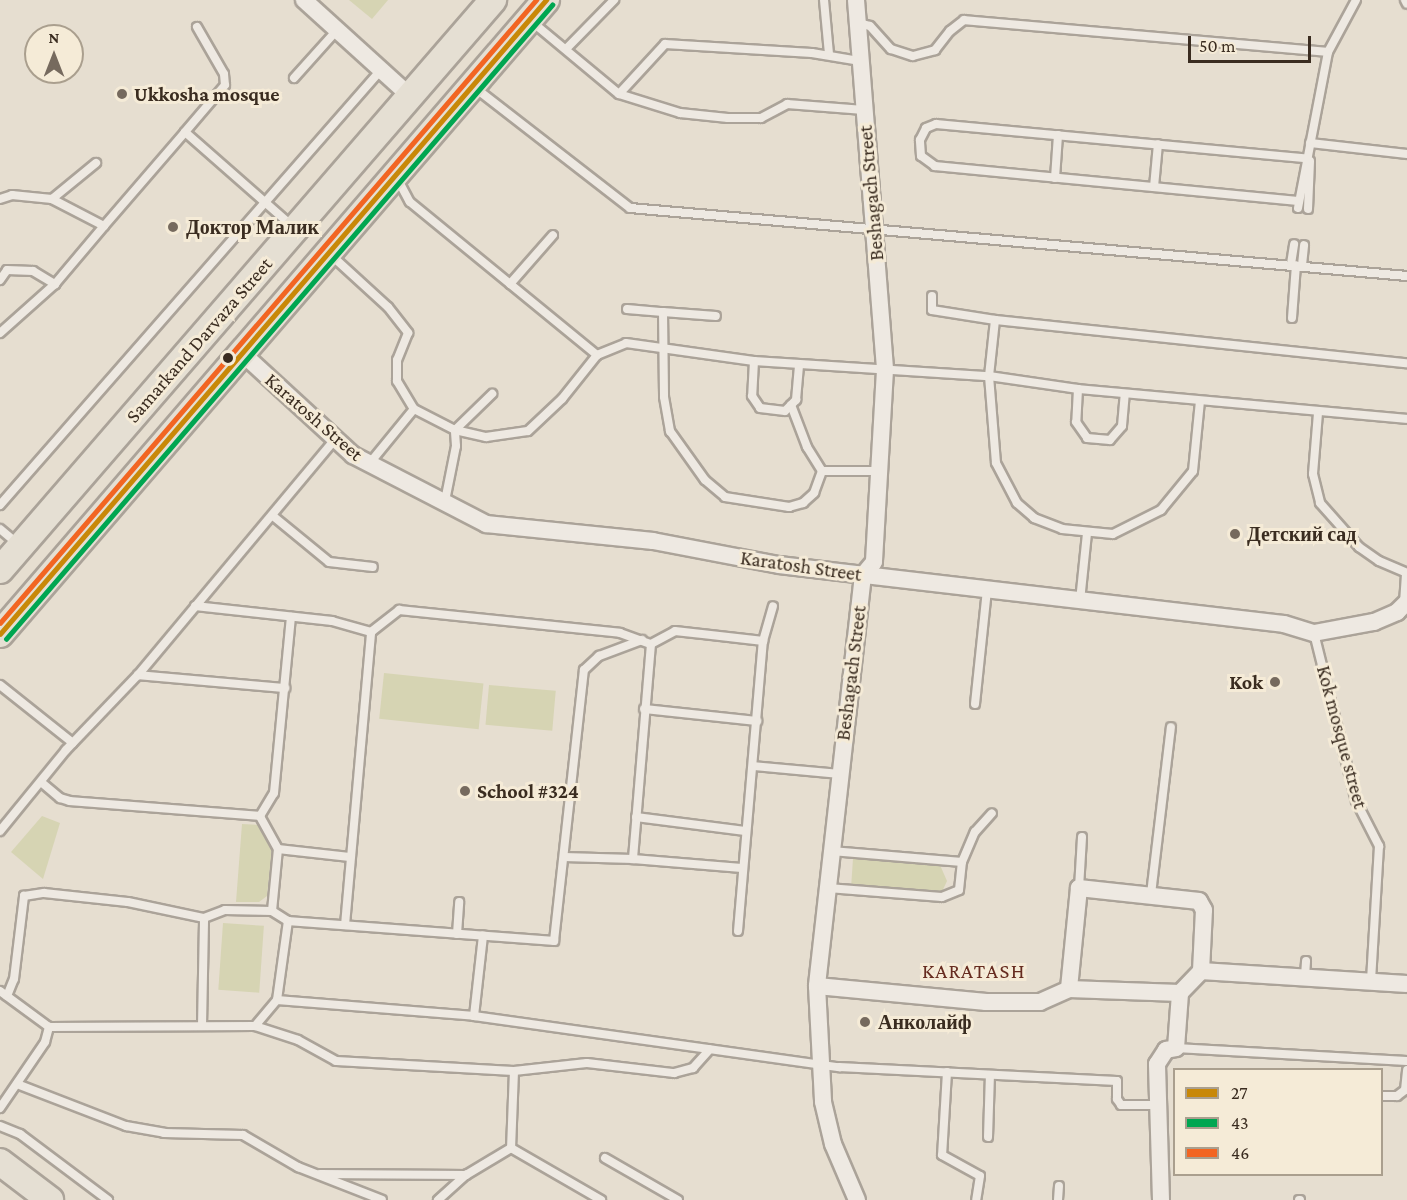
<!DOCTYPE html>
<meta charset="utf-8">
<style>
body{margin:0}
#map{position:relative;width:1407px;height:1200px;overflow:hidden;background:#e6ded0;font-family:"Crimson Pro",serif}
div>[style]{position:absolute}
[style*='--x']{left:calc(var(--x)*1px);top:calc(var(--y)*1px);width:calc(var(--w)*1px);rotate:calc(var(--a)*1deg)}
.green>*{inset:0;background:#d6d4b3;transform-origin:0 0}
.roads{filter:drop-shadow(2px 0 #aba399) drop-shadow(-2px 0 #aba399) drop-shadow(0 2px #aba399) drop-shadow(0 -2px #aba399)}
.service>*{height:8px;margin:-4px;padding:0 4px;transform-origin:4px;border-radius:4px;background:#eee9e2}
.minor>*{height:16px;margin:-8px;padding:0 8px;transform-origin:8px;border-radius:8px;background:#eee9e2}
.primary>*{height:26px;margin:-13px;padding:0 13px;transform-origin:13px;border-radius:13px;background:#e5dfd3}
.bus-1>*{height:4.5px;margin:-2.25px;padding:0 2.25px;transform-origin:2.25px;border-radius:2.25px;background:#c88808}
.bus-2>*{height:4.5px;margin:-2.25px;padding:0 2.25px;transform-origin:2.25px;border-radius:2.25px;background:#00a651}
.bus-3>*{height:4.5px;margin:-2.25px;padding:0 2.25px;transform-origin:2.25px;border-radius:2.25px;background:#f26522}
.dots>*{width:16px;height:16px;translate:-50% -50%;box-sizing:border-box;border:3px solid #f5ebd7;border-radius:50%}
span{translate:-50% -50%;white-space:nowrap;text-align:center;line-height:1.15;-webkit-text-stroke:6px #f5ebd7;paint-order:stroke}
.poi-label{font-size:20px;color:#3a2c20;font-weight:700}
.left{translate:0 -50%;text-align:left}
.right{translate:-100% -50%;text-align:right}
.street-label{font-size:20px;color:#3a2c20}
.neighbourhood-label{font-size:21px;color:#662c20;letter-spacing:1.5px}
.legend{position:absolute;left:1173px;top:1068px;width:210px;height:108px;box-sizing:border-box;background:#f5ebd7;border:2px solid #aa9f8e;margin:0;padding:8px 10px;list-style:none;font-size:18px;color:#3a2c20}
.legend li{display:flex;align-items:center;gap:12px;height:30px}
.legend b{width:30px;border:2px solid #aa9f8e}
.north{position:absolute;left:24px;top:24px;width:60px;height:60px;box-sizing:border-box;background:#f5ebd7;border:2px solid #aa9f8e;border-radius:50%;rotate:0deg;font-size:16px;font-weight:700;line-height:24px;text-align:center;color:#3a2c20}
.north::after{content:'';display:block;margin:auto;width:21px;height:27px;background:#766a5e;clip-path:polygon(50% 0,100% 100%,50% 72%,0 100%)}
.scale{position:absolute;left:1188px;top:36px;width:123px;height:27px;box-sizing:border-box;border:3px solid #3a2c20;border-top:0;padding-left:8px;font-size:18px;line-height:21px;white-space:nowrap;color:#3a2c20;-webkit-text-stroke:4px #f5ebd7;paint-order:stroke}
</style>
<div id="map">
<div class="green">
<i style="clip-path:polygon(349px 0,388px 0,372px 19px)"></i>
<i style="left:384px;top:673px;width:100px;height:46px;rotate:6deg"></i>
<i style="left:489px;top:685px;width:67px;height:40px;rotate:5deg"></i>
<i style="clip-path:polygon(42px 816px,60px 823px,43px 879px,11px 852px)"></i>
<i style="clip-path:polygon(242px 824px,259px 825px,272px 848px,267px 896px,259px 902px,236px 902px)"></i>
<i style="clip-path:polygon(853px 858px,940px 865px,947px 881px,940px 896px,851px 889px)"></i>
<i style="left:223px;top:923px;width:41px;height:67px;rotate:4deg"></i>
</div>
<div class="roads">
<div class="service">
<i style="--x:824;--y:0;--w:54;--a:84.7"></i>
<i style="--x:1405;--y:0;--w:4;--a:63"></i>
<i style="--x:531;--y:21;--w:114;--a:39.7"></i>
<i style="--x:619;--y:94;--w:68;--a:-47.4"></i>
<i style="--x:665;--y:44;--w:147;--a:3.5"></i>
<i style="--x:812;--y:53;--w:49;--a:9.5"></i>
<i style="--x:858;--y:23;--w:12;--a:14"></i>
<i style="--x:870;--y:26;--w:31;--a:48"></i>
<i style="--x:891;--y:49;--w:23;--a:18"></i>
<i style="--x:913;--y:56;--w:23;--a:-15"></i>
<i style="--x:935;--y:50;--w:24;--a:-52"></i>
<i style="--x:950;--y:31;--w:18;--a:-38"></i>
<i style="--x:964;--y:20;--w:365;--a:5"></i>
<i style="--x:197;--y:27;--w:54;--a:60.1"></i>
<i style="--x:224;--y:74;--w:11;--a:85"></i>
<i style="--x:225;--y:85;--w:62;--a:130.4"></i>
<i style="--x:185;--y:132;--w:144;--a:41.3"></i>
<i style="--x:566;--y:49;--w:69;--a:-45.6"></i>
<i style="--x:294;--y:78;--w:64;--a:-48.1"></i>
<i style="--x:474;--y:87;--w:197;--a:37.8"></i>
<i style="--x:630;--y:208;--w:780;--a:5"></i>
<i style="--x:619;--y:94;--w:64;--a:17.3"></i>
<i style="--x:680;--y:113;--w:48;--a:5.9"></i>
<i style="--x:728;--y:118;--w:33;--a:0"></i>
<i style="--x:761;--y:118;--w:30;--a:-28"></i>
<i style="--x:787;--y:104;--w:77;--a:4.5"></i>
<i style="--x:1310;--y:143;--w:98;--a:6.5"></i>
<i style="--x:397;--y:178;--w:27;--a:62"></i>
<i style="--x:410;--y:202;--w:242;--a:39.3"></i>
<i style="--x:597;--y:355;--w:31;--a:-22"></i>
<i style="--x:626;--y:343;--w:129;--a:8"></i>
<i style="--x:754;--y:361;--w:235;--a:3.7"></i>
<i style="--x:989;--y:376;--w:90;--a:8.3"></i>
<i style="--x:1078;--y:389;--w:330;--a:5.2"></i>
<i style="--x:1055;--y:178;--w:43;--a:-86"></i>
<i style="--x:1154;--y:187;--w:43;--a:-84.7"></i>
<i style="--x:0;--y:199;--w:13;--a:-18"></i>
<i style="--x:12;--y:195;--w:40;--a:5.7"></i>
<i style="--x:52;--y:199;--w:57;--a:-39.3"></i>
<i style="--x:1298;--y:201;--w:365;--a:-174.5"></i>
<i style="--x:935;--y:166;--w:17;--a:-144"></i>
<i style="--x:921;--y:156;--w:16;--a:-94"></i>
<i style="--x:920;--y:140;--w:13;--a:-63"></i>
<i style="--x:926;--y:128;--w:11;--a:-22"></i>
<i style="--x:936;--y:124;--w:372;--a:5.3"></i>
<i style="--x:1298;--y:208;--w:159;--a:-79.1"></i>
<i style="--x:1328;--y:52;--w:59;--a:-61.7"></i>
<i style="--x:1308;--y:209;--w:48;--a:-87.6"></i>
<i style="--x:104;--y:226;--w:124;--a:-49.2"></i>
<i style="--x:331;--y:255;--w:77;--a:42.4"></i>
<i style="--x:388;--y:307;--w:33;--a:52"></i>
<i style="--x:408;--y:333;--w:29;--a:112"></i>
<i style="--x:397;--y:360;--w:21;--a:90"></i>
<i style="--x:397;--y:381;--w:33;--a:59"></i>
<i style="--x:414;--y:409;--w:46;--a:27.1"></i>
<i style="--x:455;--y:430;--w:32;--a:13"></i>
<i style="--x:486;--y:437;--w:42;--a:-8.1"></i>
<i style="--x:528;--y:431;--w:47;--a:-43.3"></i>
<i style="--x:562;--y:399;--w:56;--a:-51.5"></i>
<i style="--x:1291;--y:264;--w:20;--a:-81"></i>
<i style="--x:1302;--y:265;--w:20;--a:-84"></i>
<i style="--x:0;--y:280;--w:12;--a:-55"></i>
<i style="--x:7;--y:270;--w:26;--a:2"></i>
<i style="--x:33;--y:271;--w:26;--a:31"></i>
<i style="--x:510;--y:284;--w:65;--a:-48.7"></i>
<i style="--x:932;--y:296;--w:14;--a:90"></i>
<i style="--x:932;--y:310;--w:64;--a:9"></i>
<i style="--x:995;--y:320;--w:56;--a:96.1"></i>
<i style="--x:989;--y:376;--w:87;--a:85.4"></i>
<i style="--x:996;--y:463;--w:45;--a:62.3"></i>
<i style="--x:1017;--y:503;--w:23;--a:41"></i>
<i style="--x:1034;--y:518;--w:30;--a:21"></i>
<i style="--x:1062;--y:529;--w:51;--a:5.6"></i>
<i style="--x:1113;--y:534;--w:54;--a:-26.6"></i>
<i style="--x:1161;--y:510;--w:50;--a:-50.6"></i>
<i style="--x:1193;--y:471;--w:70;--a:-84.3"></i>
<i style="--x:627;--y:309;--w:36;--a:5"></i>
<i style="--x:663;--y:312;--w:85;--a:89.3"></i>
<i style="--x:664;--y:397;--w:35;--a:80"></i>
<i style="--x:670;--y:431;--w:60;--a:54.5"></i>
<i style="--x:705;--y:480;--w:26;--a:40"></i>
<i style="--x:725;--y:497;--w:65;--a:8.9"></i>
<i style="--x:789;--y:507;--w:15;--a:-16"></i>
<i style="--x:803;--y:503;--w:15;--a:-42"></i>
<i style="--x:814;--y:493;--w:23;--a:-70"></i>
<i style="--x:822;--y:471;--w:57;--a:0"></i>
<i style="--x:663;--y:312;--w:53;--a:4.3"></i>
<i style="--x:1292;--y:318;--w:53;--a:-85.7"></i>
<i style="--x:995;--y:320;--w:414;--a:6"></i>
<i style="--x:0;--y:333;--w:74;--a:-41.7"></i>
<i style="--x:55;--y:284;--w:76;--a:-49.8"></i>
<i style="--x:104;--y:226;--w:59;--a:-152.6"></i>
<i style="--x:754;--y:361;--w:35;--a:93"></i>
<i style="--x:752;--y:396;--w:14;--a:56"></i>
<i style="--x:760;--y:408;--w:25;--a:7"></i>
<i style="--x:785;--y:411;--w:16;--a:-45"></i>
<i style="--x:796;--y:400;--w:35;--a:-85"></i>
<i style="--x:1078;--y:389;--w:33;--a:93"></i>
<i style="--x:1076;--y:422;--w:19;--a:55"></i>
<i style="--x:1087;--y:438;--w:23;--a:5"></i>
<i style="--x:1110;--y:440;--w:18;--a:-49"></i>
<i style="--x:1122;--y:426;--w:32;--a:-85"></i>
<i style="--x:791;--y:405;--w:45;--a:69.1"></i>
<i style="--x:807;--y:447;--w:28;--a:58"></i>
<i style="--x:1318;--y:413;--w:61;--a:94.7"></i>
<i style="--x:1313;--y:474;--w:30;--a:76"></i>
<i style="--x:1320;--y:503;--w:59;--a:48.4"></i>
<i style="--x:1359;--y:547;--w:24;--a:35"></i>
<i style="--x:1379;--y:561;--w:30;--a:23"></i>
<i style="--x:455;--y:430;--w:52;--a:-44.2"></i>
<i style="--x:369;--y:464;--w:71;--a:-50.7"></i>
<i style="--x:445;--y:501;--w:56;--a:-78.7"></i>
<i style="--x:456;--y:446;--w:16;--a:-94"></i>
<i style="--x:0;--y:505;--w:578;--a:-48.79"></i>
<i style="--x:273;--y:516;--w:72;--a:39.4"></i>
<i style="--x:329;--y:562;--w:44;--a:6.5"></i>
<i style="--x:0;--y:529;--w:23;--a:40"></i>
<i style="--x:1080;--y:601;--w:68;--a:-84.1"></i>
<i style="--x:1404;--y:603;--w:30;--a:-86"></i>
<i style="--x:195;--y:606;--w:138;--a:6.2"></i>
<i style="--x:332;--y:621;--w:41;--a:15.8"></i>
<i style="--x:371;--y:632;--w:36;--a:-38"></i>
<i style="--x:399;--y:610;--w:222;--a:5.9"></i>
<i style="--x:620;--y:633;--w:33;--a:20"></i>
<i style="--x:651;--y:644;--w:27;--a:-28"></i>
<i style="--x:675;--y:631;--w:89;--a:6.5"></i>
<i style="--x:1314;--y:633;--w:173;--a:76"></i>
<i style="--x:1356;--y:801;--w:51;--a:62.9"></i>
<i style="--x:1379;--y:846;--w:135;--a:93.4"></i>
<i style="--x:651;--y:644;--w:216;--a:94.8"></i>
<i style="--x:633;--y:859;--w:109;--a:4.7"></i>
<i style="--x:138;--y:675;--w:148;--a:5.1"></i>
<i style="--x:0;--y:685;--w:93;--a:38.5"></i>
<i style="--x:975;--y:704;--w:115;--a:-84"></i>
<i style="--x:644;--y:709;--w:114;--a:6.1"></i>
<i style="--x:753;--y:766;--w:86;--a:5.3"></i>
<i style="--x:41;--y:782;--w:25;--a:40"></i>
<i style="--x:60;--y:798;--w:10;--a:17"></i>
<i style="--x:70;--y:801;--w:191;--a:4.5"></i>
<i style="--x:636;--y:817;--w:110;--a:7.3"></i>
<i style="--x:0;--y:831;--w:104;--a:-50.8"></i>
<i style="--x:66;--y:750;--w:104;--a:-46.2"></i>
<i style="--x:138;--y:675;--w:307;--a:-50.1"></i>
<i style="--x:278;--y:849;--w:72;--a:6.3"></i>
<i style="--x:564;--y:857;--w:69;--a:1.7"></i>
<i style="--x:962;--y:862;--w:33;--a:-67"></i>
<i style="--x:975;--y:832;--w:25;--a:-48"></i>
<i style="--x:828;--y:888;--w:114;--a:4.5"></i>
<i style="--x:942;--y:897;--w:18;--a:-22"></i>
<i style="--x:959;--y:890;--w:28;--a:-84"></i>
<i style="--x:962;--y:862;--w:131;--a:-175.2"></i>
<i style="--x:1079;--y:888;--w:51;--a:-86.6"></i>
<i style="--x:1151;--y:894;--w:168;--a:-83.2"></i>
<i style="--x:272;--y:911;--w:62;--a:-84.5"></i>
<i style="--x:278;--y:849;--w:38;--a:-119"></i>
<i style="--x:260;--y:816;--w:27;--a:-59"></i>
<i style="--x:274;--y:793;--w:177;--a:-84.5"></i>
<i style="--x:345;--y:925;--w:294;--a:-84.9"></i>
<i style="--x:738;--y:931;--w:291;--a:-85.1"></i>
<i style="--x:763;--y:641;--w:36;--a:-74"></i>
<i style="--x:457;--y:934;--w:32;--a:-86"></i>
<i style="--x:1305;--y:976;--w:15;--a:-86"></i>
<i style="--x:0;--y:991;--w:61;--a:36.3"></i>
<i style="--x:49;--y:1027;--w:206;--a:-0.3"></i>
<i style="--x:255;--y:1026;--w:45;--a:18"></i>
<i style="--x:298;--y:1040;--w:43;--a:28.9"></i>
<i style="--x:336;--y:1061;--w:178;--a:3.2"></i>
<i style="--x:514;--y:1071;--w:77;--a:92.2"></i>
<i style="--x:511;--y:1148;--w:104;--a:30"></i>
<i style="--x:7;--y:996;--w:18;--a:-68"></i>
<i style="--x:14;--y:979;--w:84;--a:-83.1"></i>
<i style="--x:24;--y:896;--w:20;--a:-9"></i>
<i style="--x:44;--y:893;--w:84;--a:6.1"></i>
<i style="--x:128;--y:902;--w:78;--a:11.9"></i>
<i style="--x:204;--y:918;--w:22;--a:-21"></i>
<i style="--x:225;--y:910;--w:47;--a:1.2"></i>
<i style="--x:272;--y:911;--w:19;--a:32"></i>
<i style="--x:288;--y:921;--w:267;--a:4.3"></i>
<i style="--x:554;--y:941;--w:273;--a:-83.7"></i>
<i style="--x:584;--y:670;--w:21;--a:-43"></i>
<i style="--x:599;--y:656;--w:46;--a:-20.4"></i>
<i style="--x:277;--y:1000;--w:198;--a:4.6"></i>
<i style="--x:474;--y:1016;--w:369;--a:8"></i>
<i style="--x:839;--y:1067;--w:278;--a:2.9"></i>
<i style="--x:1117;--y:1081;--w:18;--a:90"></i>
<i style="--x:1117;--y:1099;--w:7;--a:56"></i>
<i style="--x:1121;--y:1105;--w:37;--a:0"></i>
<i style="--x:474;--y:1016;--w:81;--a:-83.6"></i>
<i style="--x:202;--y:1026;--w:108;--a:-88.9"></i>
<i style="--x:255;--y:1026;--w:34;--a:-50"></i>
<i style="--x:277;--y:1000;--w:80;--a:-82.1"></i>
<i style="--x:1176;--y:1048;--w:231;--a:3.2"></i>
<i style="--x:514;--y:1071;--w:73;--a:-6.3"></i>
<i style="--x:587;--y:1063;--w:88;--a:6.6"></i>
<i style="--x:674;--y:1073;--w:20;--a:-15"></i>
<i style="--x:693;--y:1068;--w:25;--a:-48"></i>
<i style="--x:947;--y:1072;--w:83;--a:93.4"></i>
<i style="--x:942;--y:1155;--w:43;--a:28.9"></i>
<i style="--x:980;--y:1176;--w:24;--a:99"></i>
<i style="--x:17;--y:1084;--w:117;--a:21.1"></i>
<i style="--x:126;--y:1126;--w:39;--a:10"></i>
<i style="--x:164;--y:1133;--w:79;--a:1.5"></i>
<i style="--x:243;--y:1135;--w:64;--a:30.2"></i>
<i style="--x:298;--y:1167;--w:90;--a:21.4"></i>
<i style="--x:1382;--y:1096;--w:15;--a:0"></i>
<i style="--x:1397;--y:1096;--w:10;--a:-37"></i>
<i style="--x:1405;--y:1090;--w:20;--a:-84"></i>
<i style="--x:0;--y:1108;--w:80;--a:-55.7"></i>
<i style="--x:45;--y:1042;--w:16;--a:-75"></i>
<i style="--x:0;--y:1126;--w:22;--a:22"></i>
<i style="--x:20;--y:1134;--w:110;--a:36.9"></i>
<i style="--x:988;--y:1137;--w:62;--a:-88.2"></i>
<i style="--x:605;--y:1158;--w:84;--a:29.9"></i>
<i style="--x:320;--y:1174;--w:146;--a:0.4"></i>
<i style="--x:438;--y:1200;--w:38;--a:-42"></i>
<i style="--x:466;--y:1175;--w:52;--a:-31"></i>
<i style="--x:1058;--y:1200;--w:14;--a:-86"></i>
<i style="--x:1299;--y:1200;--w:1;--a:0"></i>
</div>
<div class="minor">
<i style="--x:304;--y:0;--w:143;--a:42.2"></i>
<i style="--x:856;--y:0;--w:371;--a:85.5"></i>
<i style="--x:885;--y:370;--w:192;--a:93.3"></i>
<i style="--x:874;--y:562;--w:17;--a:130"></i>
<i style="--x:863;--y:575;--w:414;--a:96.4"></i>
<i style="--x:817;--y:986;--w:116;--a:87"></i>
<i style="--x:823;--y:1102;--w:43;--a:76.6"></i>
<i style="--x:833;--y:1144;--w:61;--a:66.8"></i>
<i style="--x:242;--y:353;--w:151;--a:42.6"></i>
<i style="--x:353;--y:455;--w:150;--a:27.4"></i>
<i style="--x:486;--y:524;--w:168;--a:5.8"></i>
<i style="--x:653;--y:541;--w:128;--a:10.8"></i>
<i style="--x:779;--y:565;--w:508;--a:6.66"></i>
<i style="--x:1284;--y:624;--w:31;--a:17"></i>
<i style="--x:1314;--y:633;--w:61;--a:-10.4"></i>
<i style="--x:1374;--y:622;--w:25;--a:-23"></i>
<i style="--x:1397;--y:612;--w:14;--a:-45"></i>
<i style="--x:1201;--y:971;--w:206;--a:3.6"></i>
<i style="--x:817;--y:986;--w:170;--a:5.4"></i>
<i style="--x:986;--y:1002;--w:54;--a:0"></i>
<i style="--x:1040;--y:1002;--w:32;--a:-24"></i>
<i style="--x:1069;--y:989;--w:111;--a:2.1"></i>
<i style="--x:1180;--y:993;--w:30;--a:-46"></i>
<i style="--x:1201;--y:971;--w:61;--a:-87.2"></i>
<i style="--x:1204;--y:910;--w:10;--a:-119"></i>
<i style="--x:1199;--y:901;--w:121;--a:-173.8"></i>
<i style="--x:1079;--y:888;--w:101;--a:95.7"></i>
<i style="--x:1161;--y:1200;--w:136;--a:-91.7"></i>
<i style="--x:1157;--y:1064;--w:17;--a:-57"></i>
<i style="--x:1166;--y:1050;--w:10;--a:-11"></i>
<i style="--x:1176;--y:1048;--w:55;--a:-85.8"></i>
</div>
<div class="primary">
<i style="--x:0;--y:570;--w:754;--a:-49.14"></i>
<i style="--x:0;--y:634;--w:837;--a:-49.27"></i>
<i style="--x:0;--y:1162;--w:63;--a:37.2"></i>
</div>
</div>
<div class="bus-1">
<i style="--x:0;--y:634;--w:837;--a:-49.27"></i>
</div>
<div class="bus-2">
<i style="--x:6;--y:639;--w:837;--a:-49.27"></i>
</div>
<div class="bus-3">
<i style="--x:0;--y:623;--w:822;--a:-49.29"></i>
</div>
<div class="dots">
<i style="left:122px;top:94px;background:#766a5e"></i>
<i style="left:173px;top:227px;background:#766a5e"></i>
<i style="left:228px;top:358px;background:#3a2c20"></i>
<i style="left:1235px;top:534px;background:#766a5e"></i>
<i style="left:1275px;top:682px;background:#766a5e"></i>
<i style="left:465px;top:791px;background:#766a5e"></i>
<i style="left:865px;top:1022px;background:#766a5e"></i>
</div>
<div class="poi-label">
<span class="left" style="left:134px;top:94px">Ukkosha mosque</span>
<span class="left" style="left:186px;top:227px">Доктор Малик</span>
<span class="left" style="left:1247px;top:534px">Детский сад</span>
<span class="right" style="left:1263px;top:682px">Kok</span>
<span class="left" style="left:477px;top:791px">School #324</span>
<span class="left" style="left:878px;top:1022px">Анколайф</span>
</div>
<div class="street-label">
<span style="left:871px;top:193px;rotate:-95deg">Beshagach Street</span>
<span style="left:199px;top:340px;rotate:-49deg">Samarkand Darvaza Street</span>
<span style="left:314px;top:417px;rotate:41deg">Karatosh Street</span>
<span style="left:801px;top:566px;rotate:8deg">Karatosh Street</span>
<span style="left:851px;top:673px;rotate:-83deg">Beshagach Street</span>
<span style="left:1342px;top:737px;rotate:75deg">Kok mosque street</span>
</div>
<div class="neighbourhood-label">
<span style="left:974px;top:971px">KARATASH</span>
</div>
<ul class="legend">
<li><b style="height:8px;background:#c88808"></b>27</li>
<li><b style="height:8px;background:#00a651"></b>43</li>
<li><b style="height:8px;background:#f26522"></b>46</li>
</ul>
<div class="north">N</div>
<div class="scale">50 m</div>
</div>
